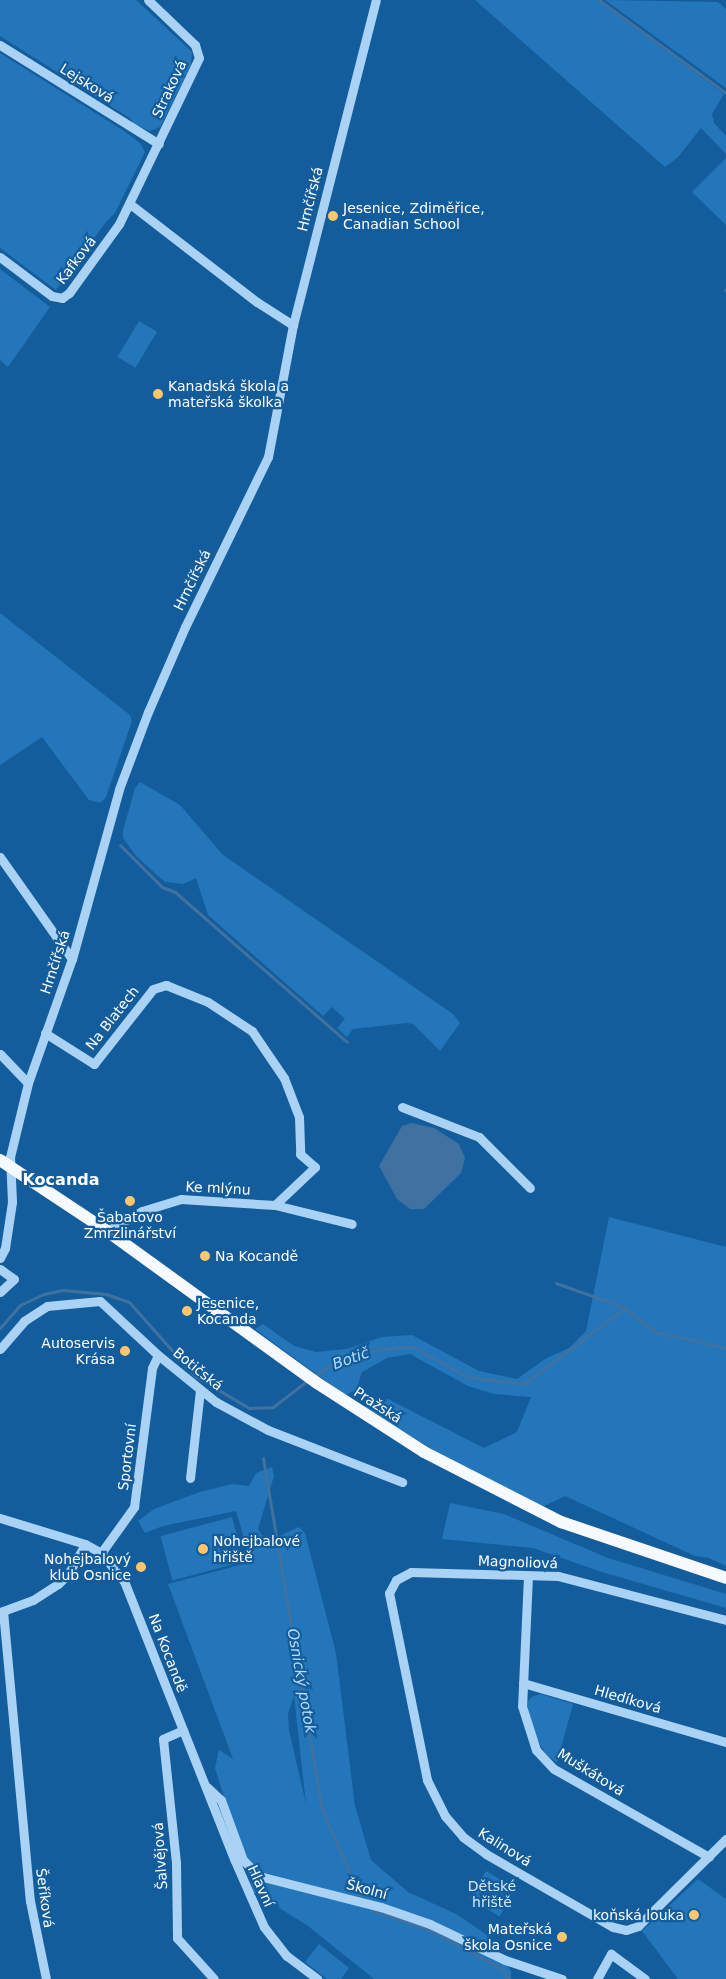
<!DOCTYPE html>
<meta charset="utf-8">
<style>
body{margin:0}
#map{position:relative;width:726px;height:1979px;overflow:hidden;background:#145d9c;font-family:"DejaVu Sans",sans-serif}
div>[style]{position:absolute}
[style*='--x']{left:calc(var(--x)*1px);top:calc(var(--y)*1px);width:calc(var(--w)*1px);rotate:calc(var(--a)*1deg)}
.green>*{inset:0;background:#2376b9;transform-origin:0 0}
.water>*{inset:0;background:#3f72a0}
.stream>*{height:3px;margin:-1.5px;padding:0 1.5px;transform-origin:1.5px;border-radius:1.5px;background:#3f72a0}
.minor>*{height:9px;margin:-4.5px;padding:0 4.5px;transform-origin:4.5px;border-radius:4.5px;background:#a9d2f4}
.major>*{height:12px;margin:-6px;padding:0 6px;transform-origin:6px;border-radius:6px;background:#f6faff}
.dots>*{width:14px;height:14px;translate:-50% -50%;box-sizing:border-box;border:2px solid #145d9c;border-radius:50%}
span{translate:-50% -50%;white-space:nowrap;text-align:center;line-height:1.15;-webkit-text-stroke:4.5px #145d9c;paint-order:stroke}
.street-label{font-size:14px;color:#fff}
.poi-label{font-size:14px;color:#fff}
.left{translate:0 -50%;text-align:left}
.right{translate:-100% -50%;text-align:right}
.park-label{font-size:14px;color:#d2eafd}
.water-label{font-size:15px;color:#b6dcfa;font-style:italic}
.quarter-label{font-size:16px;color:#fff;font-weight:700}
</style>
<div id="map">
<div class="green">
<i style="clip-path:polygon(0 0,136px 0,192px 52px,191px 65px,160px 127px,150px 131px,133px 124px,131px 119px,0 36px)"></i>
<i style="clip-path:polygon(475px 0,598px 0,724px 94px,712px 114px,714px 123px,726px 136px,726px 154px,701px 128px,678px 157px,665px 167px)"></i>
<i style="clip-path:polygon(605px 0,718px 2px,726px 9px,726px 88px)"></i>
<i style="clip-path:polygon(0 53px,124px 131px,140px 143px,145px 152px,115px 213px,106px 222px,56px 290px,0 248px)"></i>
<i style="clip-path:polygon(726px 158px,726px 225px,692px 192px)"></i>
<i style="clip-path:polygon(0 269px,50px 307px,8px 367px,0 360px)"></i>
<i style="left:139px;top:321px;width:21px;height:42px;rotate:31deg"></i>
<i style="clip-path:polygon(0 613px,130px 715px,132px 721px,106px 797px,100px 803px,89px 800px,42px 737px,0 765px)"></i>
<i style="clip-path:polygon(140px 782px,180px 805px,223px 855px,453px 1014px,460px 1023px,440px 1051px,413px 1024px,406px 1023px,353px 1029px,347px 1037px,337px 1028px,345px 1019px,332px 1007px,323px 1016px,208px 915px,196px 878px,183px 884px,165px 882px,136px 856px,123px 838px,123px 831px,135px 788px)"></i>
<i style="clip-path:polygon(609px 1217px,726px 1247px,726px 1566px,709px 1558px,695px 1556px,565px 1496px,542px 1507px,463px 1468px,362px 1407px,388px 1399px,484px 1448px,517px 1432px,531px 1397px,494px 1394px,468px 1386px,410px 1354px,387px 1358px,362px 1372px,356px 1390px,345px 1395px,255px 1329px,263px 1324px,294px 1346px,316px 1352px,347px 1349px,382px 1337px,412px 1335px,479px 1371px,517px 1379px,545px 1359px,569px 1348px,586px 1331px)"></i>
<i style="clip-path:polygon(evenodd,272px 1467px,274px 1476px,258px 1529px,266px 1542px,299px 1527px,305px 1533px,336px 1653px,355px 1806px,371px 1860px,408px 1892px,458px 1915px,490px 1937px,511px 1971px,511px 1979px,374px 1979px,308px 1926px,254px 1892px,215px 1768px,219px 1750px,233px 1759px,168px 1584px,251px 1562px,236px 1511px,163px 1526px,145px 1533px,138px 1521px,154px 1509px,200px 1492px,232px 1484px,249px 1486px,256px 1473px,272px 1467px,294px 1696px,306px 1804px,289px 1730px,288px 1714px,294px 1696px)"></i>
<i style="clip-path:polygon(450px 1503px,504px 1514px,608px 1558px,726px 1594px,726px 1608px,602px 1572px,533px 1548px,442px 1539px)"></i>
<i style="left:232px;top:1517px;width:46px;height:74px;rotate:75deg"></i>
<i style="clip-path:polygon(541px 1694px,573px 1704px,557px 1763px,545px 1753px,531px 1728px,527px 1702px,533px 1696px)"></i>
<i style="left:486px;top:1871px;width:35px;height:32px;rotate:31deg"></i>
<i style="clip-path:polygon(698px 1879px,726px 1899px,726px 1979px,678px 1979px,642px 1931px)"></i>
<i style="clip-path:polygon(319px 1944px,349px 1968px,341px 1979px,327px 1979px,305px 1962px)"></i>
</div>
<div class="water">
<i style="clip-path:polygon(411px 1123px,434px 1128px,459px 1144px,465px 1158px,461px 1173px,424px 1209px,410px 1209px,397px 1199px,379px 1166px,402px 1126px)"></i>
</div>
<div class="stream">
<i style="--x:599;--y:0;--w:157;--a:36.2"></i>
<i style="--x:725;--y:290;--w:1;--a:0"></i>
<i style="--x:120;--y:845;--w:59;--a:45"></i>
<i style="--x:162;--y:887;--w:14;--a:21"></i>
<i style="--x:175;--y:892;--w:228;--a:41.1"></i>
<i style="--x:556;--y:1283;--w:71;--a:19.7"></i>
<i style="--x:0;--y:1328;--w:30;--a:-49"></i>
<i style="--x:20;--y:1305;--w:26;--a:-25"></i>
<i style="--x:44;--y:1294;--w:19;--a:-12"></i>
<i style="--x:63;--y:1290;--w:43;--a:5.3"></i>
<i style="--x:106;--y:1294;--w:24;--a:19"></i>
<i style="--x:129;--y:1302;--w:99;--a:48.3"></i>
<i style="--x:195;--y:1376;--w:63;--a:30.7"></i>
<i style="--x:249;--y:1408;--w:24;--a:-2"></i>
<i style="--x:273;--y:1407;--w:44;--a:-37.6"></i>
<i style="--x:314;--y:1377;--w:19;--a:-36"></i>
<i style="--x:329;--y:1366;--w:49;--a:-19.2"></i>
<i style="--x:375;--y:1350;--w:36;--a:-6"></i>
<i style="--x:411;--y:1346;--w:65;--a:28.5"></i>
<i style="--x:468;--y:1377;--w:56;--a:7.1"></i>
<i style="--x:524;--y:1384;--w:126;--a:-37.2"></i>
<i style="--x:624;--y:1308;--w:40;--a:37"></i>
<i style="--x:656;--y:1332;--w:72;--a:12.9"></i>
<i style="--x:263;--y:1458;--w:356;--a:80.5"></i>
<i style="--x:322;--y:1809;--w:96;--a:66.6"></i>
<i style="--x:371;--y:1910;--w:62;--a:18.7"></i>
<i style="--x:430;--y:1930;--w:80;--a:28.5"></i>
<i style="--x:500;--y:1968;--w:15;--a:48"></i>
</div>
<div class="minor">
<i style="--x:0;--y:45;--w:187;--a:31.9"></i>
<i style="--x:130;--y:204;--w:160;--a:37.7"></i>
<i style="--x:257;--y:302;--w:43;--a:32.6"></i>
<i style="--x:0;--y:257;--w:65;--a:36.9"></i>
<i style="--x:52;--y:296;--w:10;--a:11"></i>
<i style="--x:62;--y:298;--w:9;--a:-36"></i>
<i style="--x:69;--y:293;--w:85;--a:-54.1"></i>
<i style="--x:119;--y:224;--w:184;--a:-64.3"></i>
<i style="--x:199;--y:58;--w:14;--a:-107"></i>
<i style="--x:195;--y:45;--w:65;--a:-136.2"></i>
<i style="--x:0;--y:857;--w:125;--a:54.8"></i>
<i style="--x:45;--y:1033;--w:58;--a:32.3"></i>
<i style="--x:94;--y:1064;--w:95;--a:-51.8"></i>
<i style="--x:153;--y:989;--w:14;--a:-17"></i>
<i style="--x:166;--y:985;--w:45;--a:22"></i>
<i style="--x:208;--y:1002;--w:53;--a:33.4"></i>
<i style="--x:252;--y:1031;--w:57;--a:55.8"></i>
<i style="--x:284;--y:1078;--w:42;--a:69"></i>
<i style="--x:299;--y:1117;--w:37;--a:88"></i>
<i style="--x:300;--y:1154;--w:20;--a:41"></i>
<i style="--x:315;--y:1167;--w:55;--a:136.5"></i>
<i style="--x:0;--y:1054;--w:40;--a:46"></i>
<i style="--x:402;--y:1107;--w:83;--a:21.3"></i>
<i style="--x:479;--y:1137;--w:72;--a:45"></i>
<i style="--x:107;--y:1231;--w:40;--a:-29.7"></i>
<i style="--x:142;--y:1211;--w:41;--a:-17.1"></i>
<i style="--x:181;--y:1199;--w:94;--a:3.7"></i>
<i style="--x:275;--y:1205;--w:79;--a:13.9"></i>
<i style="--x:0;--y:1258;--w:11;--a:-63"></i>
<i style="--x:5;--y:1248;--w:47;--a:-81.3"></i>
<i style="--x:12;--y:1202;--w:45;--a:-92.5"></i>
<i style="--x:10;--y:1157;--w:76;--a:-76.3"></i>
<i style="--x:28;--y:1083;--w:132;--a:-70.5"></i>
<i style="--x:72;--y:959;--w:176;--a:-74.5"></i>
<i style="--x:119;--y:789;--w:82;--a:-69.4"></i>
<i style="--x:148;--y:712;--w:93;--a:-66.5"></i>
<i style="--x:185;--y:627;--w:189;--a:-64"></i>
<i style="--x:268;--y:457;--w:134;--a:-79.3"></i>
<i style="--x:293;--y:325;--w:335;--a:-75.7"></i>
<i style="--x:0;--y:1269;--w:17;--a:36"></i>
<i style="--x:14;--y:1279;--w:19;--a:137"></i>
<i style="--x:0;--y:1349;--w:37;--a:-49"></i>
<i style="--x:24;--y:1321;--w:27;--a:-33"></i>
<i style="--x:47;--y:1306;--w:53;--a:-5.4"></i>
<i style="--x:100;--y:1301;--w:79;--a:43"></i>
<i style="--x:158;--y:1355;--w:75;--a:39"></i>
<i style="--x:216;--y:1402;--w:59;--a:28.3"></i>
<i style="--x:268;--y:1430;--w:144;--a:21.2"></i>
<i style="--x:190;--y:1478;--w:89;--a:-83.5"></i>
<i style="--x:0;--y:1518;--w:89;--a:17"></i>
<i style="--x:85;--y:1544;--w:18;--a:29"></i>
<i style="--x:101;--y:1553;--w:36;--a:51"></i>
<i style="--x:124;--y:1581;--w:301;--a:68.4"></i>
<i style="--x:235;--y:1861;--w:72;--a:66.3"></i>
<i style="--x:264;--y:1927;--w:37;--a:52"></i>
<i style="--x:287;--y:1956;--w:38;--a:37"></i>
<i style="--x:101;--y:1553;--w:57;--a:-54.3"></i>
<i style="--x:134;--y:1507;--w:140;--a:-82.6"></i>
<i style="--x:152;--y:1368;--w:14;--a:-65"></i>
<i style="--x:528;--y:1576;--w:130;--a:92.6"></i>
<i style="--x:522;--y:1706;--w:46;--a:72.3"></i>
<i style="--x:536;--y:1750;--w:26;--a:47"></i>
<i style="--x:554;--y:1769;--w:178;--a:29.6"></i>
<i style="--x:3;--y:1611;--w:291;--a:84.7"></i>
<i style="--x:30;--y:1901;--w:80;--a:78.4"></i>
<i style="--x:0;--y:1612;--w:35;--a:-20"></i>
<i style="--x:33;--y:1600;--w:30;--a:-33"></i>
<i style="--x:58;--y:1584;--w:14;--a:-45"></i>
<i style="--x:68;--y:1574;--w:34;--a:-60"></i>
<i style="--x:726;--y:1620;--w:174;--a:-165.3"></i>
<i style="--x:558;--y:1576;--w:147;--a:-178.4"></i>
<i style="--x:411;--y:1572;--w:17;--a:152"></i>
<i style="--x:396;--y:1580;--w:15;--a:118"></i>
<i style="--x:389;--y:1593;--w:191;--a:78.5"></i>
<i style="--x:427;--y:1780;--w:40;--a:63.4"></i>
<i style="--x:445;--y:1816;--w:28;--a:49"></i>
<i style="--x:463;--y:1837;--w:29;--a:36"></i>
<i style="--x:486;--y:1854;--w:146;--a:29.9"></i>
<i style="--x:613;--y:1927;--w:13;--a:13"></i>
<i style="--x:626;--y:1930;--w:13;--a:-18"></i>
<i style="--x:638;--y:1926;--w:124;--a:-44.7"></i>
<i style="--x:523;--y:1683;--w:211;--a:16.2"></i>
<i style="--x:183;--y:1730;--w:22;--a:156"></i>
<i style="--x:163;--y:1739;--w:125;--a:84"></i>
<i style="--x:176;--y:1863;--w:75;--a:89.2"></i>
<i style="--x:177;--y:1938;--w:55;--a:47.9"></i>
<i style="--x:207;--y:1787;--w:19;--a:43"></i>
<i style="--x:221;--y:1800;--w:64;--a:69.9"></i>
<i style="--x:243;--y:1860;--w:23;--a:45"></i>
<i style="--x:259;--y:1876;--w:126;--a:14.3"></i>
<i style="--x:381;--y:1907;--w:52;--a:19.1"></i>
<i style="--x:430;--y:1924;--w:83;--a:25.6"></i>
<i style="--x:505;--y:1960;--w:60;--a:18.4"></i>
<i style="--x:597;--y:1979;--w:29;--a:-61"></i>
<i style="--x:611;--y:1954;--w:42;--a:36.3"></i>
</div>
<div class="major">
<i style="--x:0;--y:1160;--w:128;--a:33.6"></i>
<i style="--x:107;--y:1231;--w:259;--a:35.9"></i>
<i style="--x:317;--y:1383;--w:127;--a:32.8"></i>
<i style="--x:424;--y:1452;--w:154;--a:27.1"></i>
<i style="--x:561;--y:1522;--w:174;--a:18.7"></i>
</div>
<div class="dots">
<i style="left:333px;top:216px;background:#ffc66c"></i>
<i style="left:158px;top:394px;background:#ffc66c"></i>
<i style="left:130px;top:1201px;background:#ffc66c"></i>
<i style="left:205px;top:1256px;background:#ffc66c"></i>
<i style="left:187px;top:1311px;background:#ffc66c"></i>
<i style="left:125px;top:1351px;background:#ffc66c"></i>
<i style="left:203px;top:1549px;background:#ffc66c"></i>
<i style="left:141px;top:1567px;background:#ffc66c"></i>
<i style="left:694px;top:1915px;background:#ffc66c"></i>
<i style="left:562px;top:1937px;background:#ffc66c"></i>
</div>
<div class="street-label">
<span style="left:87px;top:83px;rotate:32deg">Lejsková</span>
<span style="left:169px;top:89px;rotate:-65deg">Straková</span>
<span style="left:310px;top:199px;rotate:-76deg">Hrnčířská</span>
<span style="left:76px;top:260px;rotate:-53deg">Kafková</span>
<span style="left:192px;top:580px;rotate:-64deg">Hrnčířská</span>
<span style="left:55px;top:962px;rotate:-72deg">Hrnčířská</span>
<span style="left:112px;top:1018px;rotate:-52deg">Na Blatech</span>
<span style="left:218px;top:1188px;rotate:3deg">Ke mlýnu</span>
<span style="left:198px;top:1369px;rotate:39deg">Botičská</span>
<span style="left:378px;top:1405px;rotate:33deg">Pražská</span>
<span style="left:127px;top:1457px;rotate:-83deg">Sportovní</span>
<span style="left:518px;top:1562px;rotate:2deg">Magnoliová</span>
<span style="left:168px;top:1653px;rotate:69deg">Na Kocandě</span>
<span style="left:628px;top:1699px;rotate:16deg">Hledíková</span>
<span style="left:591px;top:1772px;rotate:32deg">Muškátová</span>
<span style="left:505px;top:1847px;rotate:32deg">Kalinová</span>
<span style="left:160px;top:1856px;rotate:-94deg">Šalvějová</span>
<span style="left:261px;top:1886px;rotate:66deg">Hlavní</span>
<span style="left:367px;top:1889px;rotate:15deg">Školní</span>
<span style="left:45px;top:1898px;rotate:82deg">Šeříková</span>
</div>
<div class="poi-label">
<span class="left" style="left:343px;top:216px">Jesenice, Zdiměřice,<br>Canadian School</span>
<span class="left" style="left:168px;top:394px">Kanadská škola a<br>mateřská školka</span>
<span style="left:130px;top:1225px">Šabatovo<br>Zmrzlinářství</span>
<span class="left" style="left:215px;top:1256px">Na Kocandě</span>
<span class="left" style="left:197px;top:1311px">Jesenice,<br>Kocanda</span>
<span class="right" style="left:115px;top:1351px">Autoservis<br>Krása</span>
<span class="left" style="left:213px;top:1549px">Nohejbalové<br>hřiště</span>
<span class="right" style="left:131px;top:1567px">Nohejbalový<br>klub Osnice</span>
<span class="right" style="left:684px;top:1915px">koňská louka</span>
<span class="right" style="left:552px;top:1937px">Mateřská<br>škola Osnice</span>
</div>
<div class="park-label">
<span style="left:492px;top:1894px">Dětské<br>hřiště</span>
</div>
<div class="water-label">
<span style="left:351px;top:1359px;rotate:-20deg">Botič</span>
<span style="left:301px;top:1681px;rotate:80deg">Osnický potok</span>
</div>
<div class="quarter-label">
<span style="left:61px;top:1180px">Kocanda</span>
</div>
</div>
